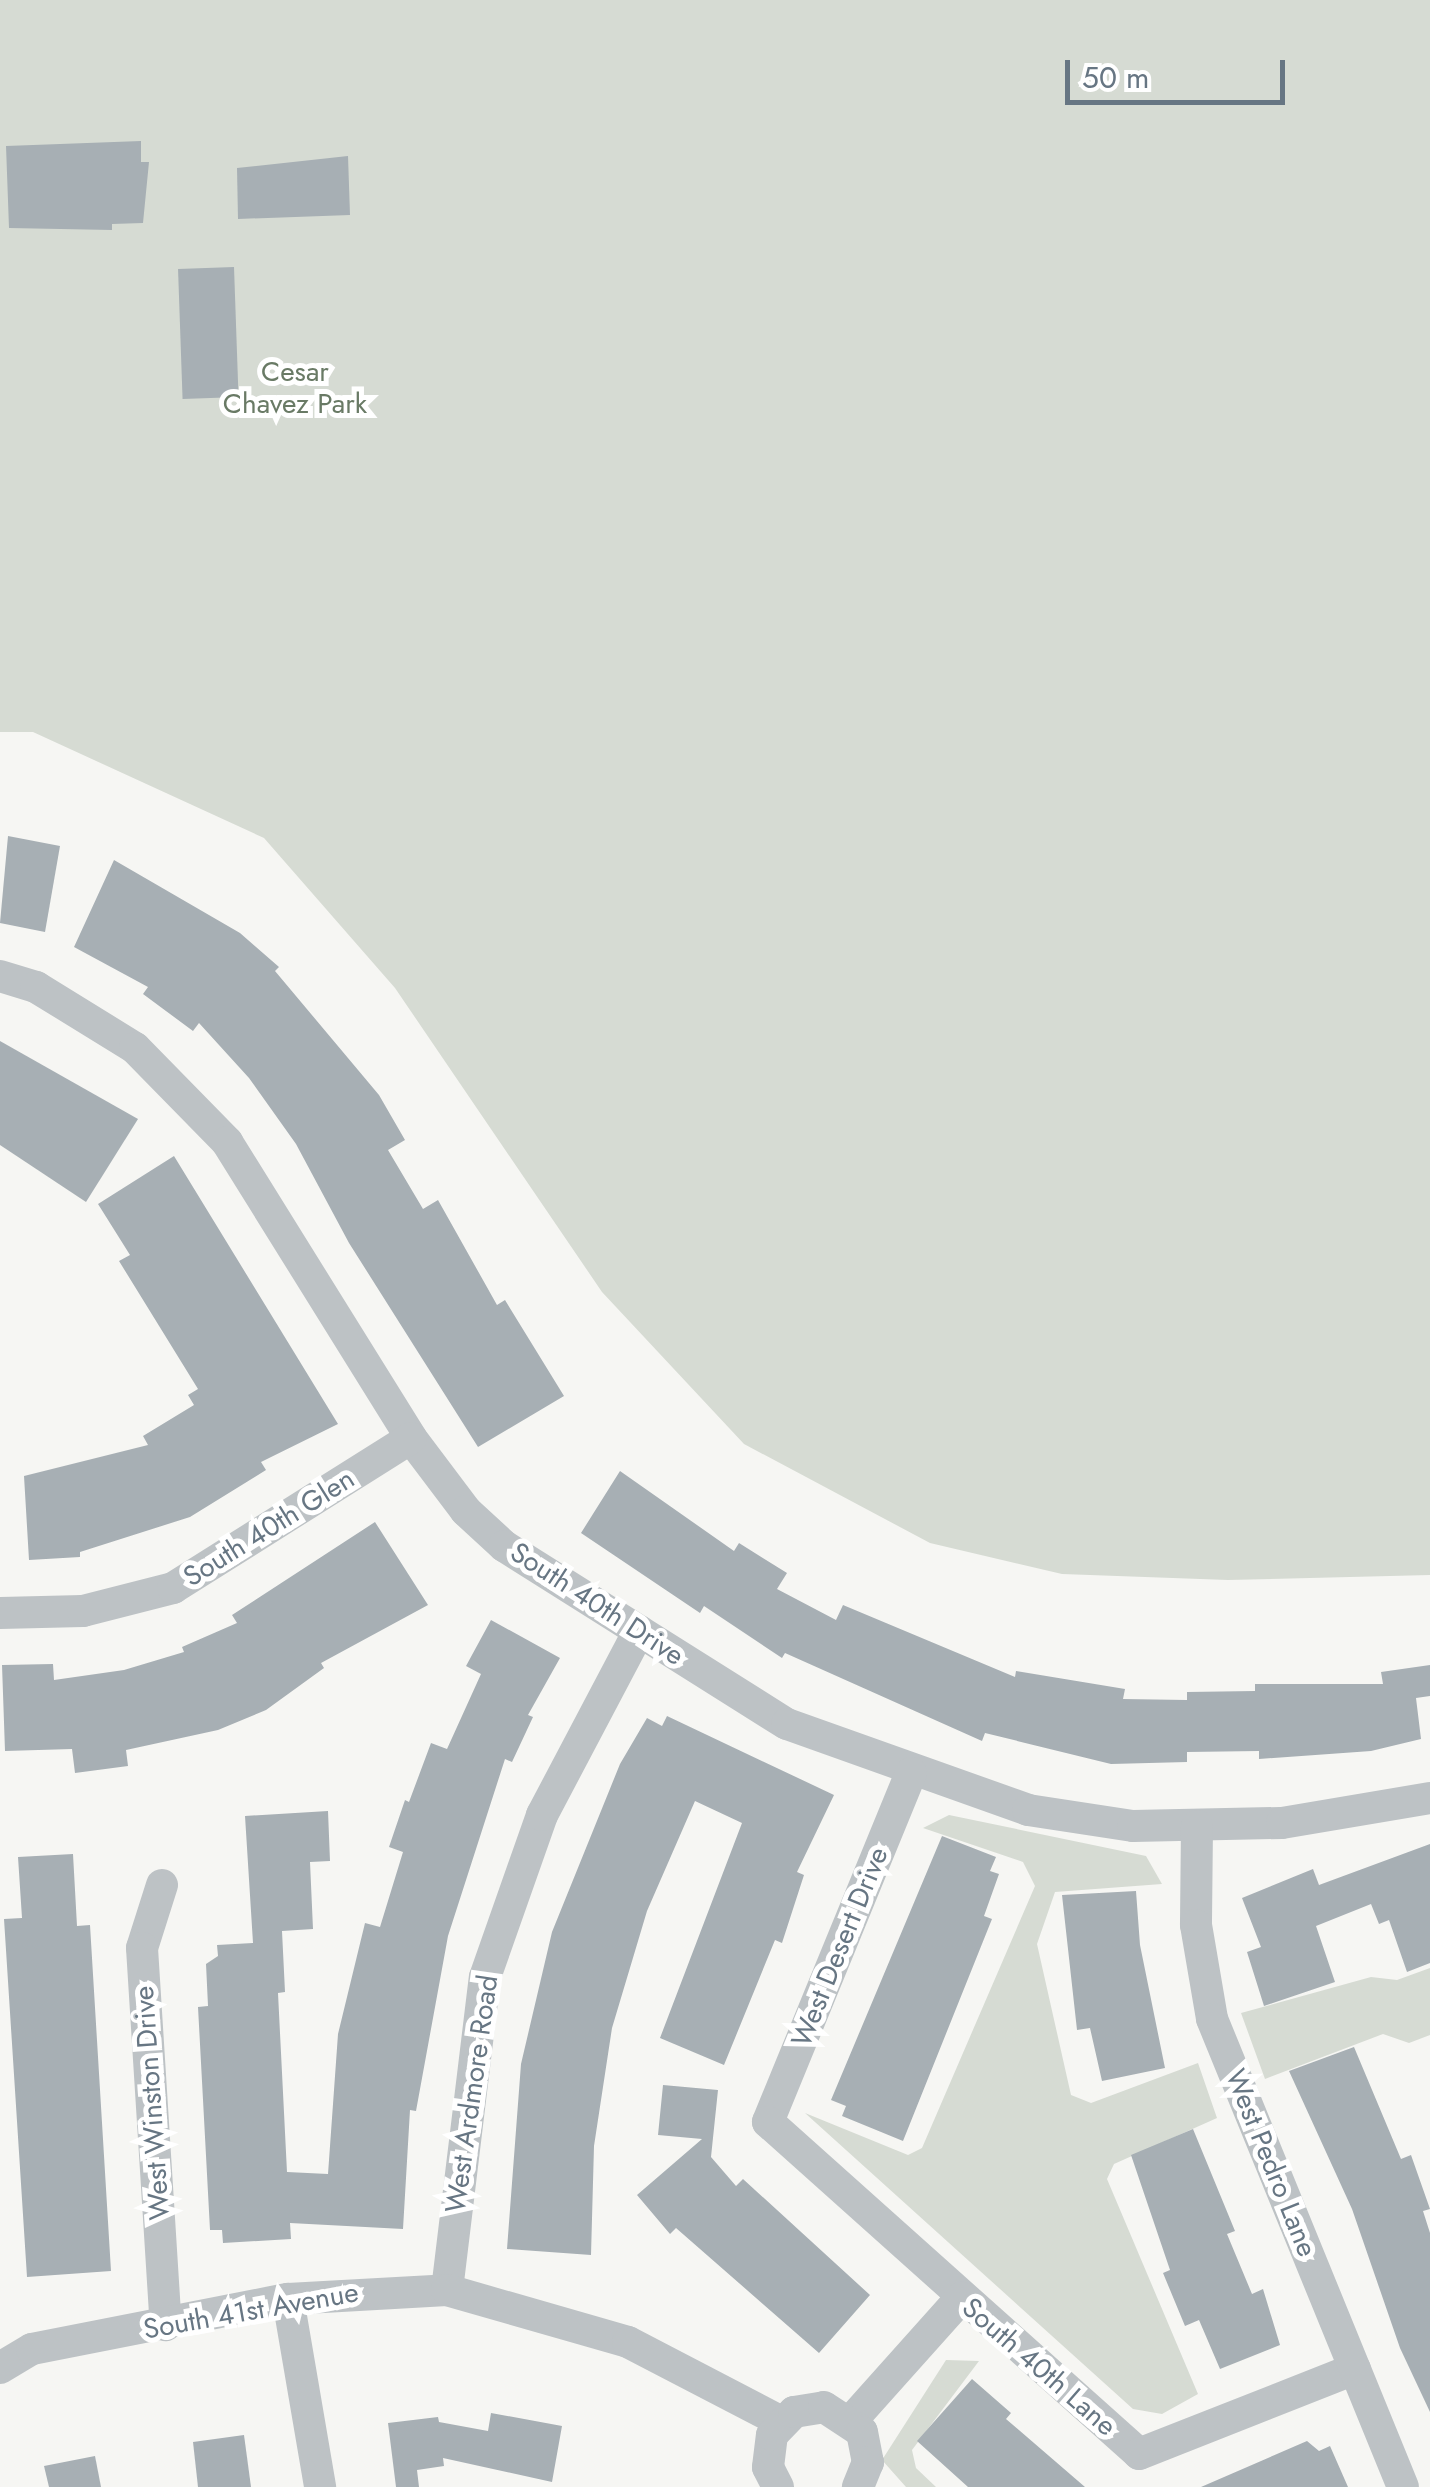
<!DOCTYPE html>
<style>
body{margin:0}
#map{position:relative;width:1430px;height:2487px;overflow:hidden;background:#f6f6f3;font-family:Jost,sans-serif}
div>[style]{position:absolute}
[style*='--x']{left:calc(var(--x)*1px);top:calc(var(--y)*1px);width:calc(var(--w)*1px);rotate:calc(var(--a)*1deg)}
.green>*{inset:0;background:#d6dbd3}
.building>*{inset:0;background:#a7afb4;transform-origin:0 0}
.minor>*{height:32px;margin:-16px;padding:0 16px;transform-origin:16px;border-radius:16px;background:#bdc2c5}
span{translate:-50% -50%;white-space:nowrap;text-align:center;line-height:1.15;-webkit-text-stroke:10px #fff;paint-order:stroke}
.park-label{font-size:28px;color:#697a65}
.street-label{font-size:28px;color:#677683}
.scale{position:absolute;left:1065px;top:60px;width:220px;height:45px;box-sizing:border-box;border:5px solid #677683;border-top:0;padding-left:12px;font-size:30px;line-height:35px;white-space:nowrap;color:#677683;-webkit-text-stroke:8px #fff;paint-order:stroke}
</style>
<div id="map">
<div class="green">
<i style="clip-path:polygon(0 0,1430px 0,1430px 1575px,1228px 1580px,1062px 1574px,930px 1543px,744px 1444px,602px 1292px,395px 988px,264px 838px,33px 732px,0 732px)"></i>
<i style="clip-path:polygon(949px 1815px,1146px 1856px,1162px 1884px,1055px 1892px,1037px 1944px,1071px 2095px,1091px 2103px,1198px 2063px,1217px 2118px,1114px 2164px,1107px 2179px,1198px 2394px,1162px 2414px,1133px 2409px,805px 2113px,908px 2155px,922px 2148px,1035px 1886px,1023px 1862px,923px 1828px)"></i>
<i style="clip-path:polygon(1430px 1968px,1430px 2035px,1409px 2043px,1383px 2034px,1265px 2079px,1241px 2013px,1371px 1977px,1397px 1980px)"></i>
<i style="clip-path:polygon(946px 2360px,979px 2361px,912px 2450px,916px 2468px,936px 2487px,906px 2487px,882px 2460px)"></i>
</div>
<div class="building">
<i style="clip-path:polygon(141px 141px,141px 162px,149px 162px,143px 223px,112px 224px,112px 230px,9px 228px,6px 146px)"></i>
<i style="clip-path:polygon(348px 156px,350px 215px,238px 219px,237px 168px)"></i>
<i style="left:234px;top:267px;width:130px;height:56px;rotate:88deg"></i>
<i style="clip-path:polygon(8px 836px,60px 846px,45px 932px,0 923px)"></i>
<i style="clip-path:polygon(114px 860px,240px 933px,279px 967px,275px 971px,379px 1095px,405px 1140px,388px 1150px,423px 1209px,438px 1200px,497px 1305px,505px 1300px,564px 1396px,478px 1447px,349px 1243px,296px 1144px,249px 1078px,199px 1023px,193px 1031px,143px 994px,148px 987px,74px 947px)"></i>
<i style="clip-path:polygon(0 1041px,138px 1119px,86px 1202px,0 1145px)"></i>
<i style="clip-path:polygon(174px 1156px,338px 1424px,261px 1462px,266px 1470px,190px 1517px,80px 1552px,80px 1557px,29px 1560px,24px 1476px,148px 1445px,143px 1436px,194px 1405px,188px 1395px,198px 1389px,119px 1261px,130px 1255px,98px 1204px)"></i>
<i style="clip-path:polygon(620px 1471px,734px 1551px,739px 1543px,787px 1573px,777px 1589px,836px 1620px,843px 1605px,1015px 1677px,1016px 1671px,1125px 1689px,1123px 1699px,1187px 1700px,1187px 1692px,1255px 1691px,1255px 1684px,1383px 1684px,1381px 1672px,1430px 1665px,1430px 1696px,1416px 1698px,1421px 1739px,1371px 1751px,1259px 1759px,1259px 1751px,1187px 1752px,1187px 1762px,1111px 1764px,985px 1733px,982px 1741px,785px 1653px,782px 1658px,704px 1606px,700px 1613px,581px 1533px)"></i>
<i style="clip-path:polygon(375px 1522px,428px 1605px,321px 1663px,324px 1668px,266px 1710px,218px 1730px,126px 1750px,128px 1766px,75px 1773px,72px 1749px,5px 1751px,2px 1665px,53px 1664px,54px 1680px,124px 1670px,184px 1652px,182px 1647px,237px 1623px,232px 1615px)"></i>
<i style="clip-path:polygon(491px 1620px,560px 1658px,528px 1715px,533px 1717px,512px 1762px,505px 1759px,448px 1936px,416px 2111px,410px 2110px,403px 2229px,290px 2223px,291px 2239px,223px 2243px,222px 2230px,210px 2230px,198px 2007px,208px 2006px,206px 1964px,218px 1956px,217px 1945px,253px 1943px,245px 1816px,328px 1811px,330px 1861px,310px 1862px,313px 1929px,282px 1931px,285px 1992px,278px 1993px,287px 2172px,328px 2174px,338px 2034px,365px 1923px,380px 1927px,403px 1852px,389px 1847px,405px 1800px,409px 1802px,431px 1743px,447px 1749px,481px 1674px,466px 1666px)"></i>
<i style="clip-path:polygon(667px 1716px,834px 1795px,797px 1872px,804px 1875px,782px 1943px,775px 1940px,724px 2065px,660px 2038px,742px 1823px,695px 1801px,647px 1911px,612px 2028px,594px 2146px,591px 2255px,507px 2249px,521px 2064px,552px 1932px,620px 1764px,647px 1718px,662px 1726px)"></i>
<i style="clip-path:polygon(942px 1836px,996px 1857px,990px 1871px,999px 1874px,984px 1916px,992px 1919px,903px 2141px,842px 2116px,846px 2106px,831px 2100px)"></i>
<i style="clip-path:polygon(1430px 1844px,1430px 1963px,1407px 1972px,1389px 1920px,1379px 1924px,1371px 1904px,1316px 1926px,1335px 1982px,1264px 2006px,1247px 1952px,1261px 1947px,1242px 1898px,1313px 1869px,1319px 1885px)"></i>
<i style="clip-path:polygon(73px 1854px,77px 1926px,90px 1925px,111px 2271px,27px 2277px,4px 1919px,22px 1918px,18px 1857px)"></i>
<i style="clip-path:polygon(1136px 1891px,1140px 1945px,1165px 2068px,1102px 2081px,1090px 2028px,1077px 2030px,1062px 1895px)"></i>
<i style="clip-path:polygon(1354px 2047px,1401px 2159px,1411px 2155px,1430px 2209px,1423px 2211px,1430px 2233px,1430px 2412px,1400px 2348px,1352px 2209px,1289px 2071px)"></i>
<i style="clip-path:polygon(663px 2085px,718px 2090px,711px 2157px,736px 2186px,743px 2179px,870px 2295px,819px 2353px,676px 2228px,670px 2234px,637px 2195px,702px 2139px,658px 2135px)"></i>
<i style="clip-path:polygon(1193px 2129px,1235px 2231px,1227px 2234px,1252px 2294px,1263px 2289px,1280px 2345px,1220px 2369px,1199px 2320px,1185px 2326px,1163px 2273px,1170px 2270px,1131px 2155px)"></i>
<i style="clip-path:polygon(972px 2379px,1011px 2413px,1006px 2419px,1085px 2487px,968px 2487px,917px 2441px)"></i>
<i style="clip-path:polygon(491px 2413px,562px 2426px,552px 2482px,443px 2458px,444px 2466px,417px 2470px,419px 2487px,396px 2487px,388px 2423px,438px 2417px,439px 2422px,488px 2431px)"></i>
<i style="clip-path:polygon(244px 2435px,251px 2487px,198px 2487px,193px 2442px)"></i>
<i style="clip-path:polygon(1307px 2441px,1319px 2451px,1330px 2446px,1348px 2487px,1201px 2487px)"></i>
<i style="clip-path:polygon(95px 2456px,101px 2487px,49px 2487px,44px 2466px)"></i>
</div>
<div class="minor">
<i style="--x:0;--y:976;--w:38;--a:17"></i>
<i style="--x:36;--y:987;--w:116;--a:31.6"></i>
<i style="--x:135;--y:1048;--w:132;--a:45.6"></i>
<i style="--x:227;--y:1142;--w:349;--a:58.1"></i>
<i style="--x:411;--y:1438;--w:91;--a:53"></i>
<i style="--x:466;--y:1511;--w:52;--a:42.6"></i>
<i style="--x:504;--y:1546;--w:334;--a:32.2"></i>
<i style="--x:787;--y:1724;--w:256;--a:19.6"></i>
<i style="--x:1028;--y:1810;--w:106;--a:8.7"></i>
<i style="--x:1133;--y:1826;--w:149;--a:-1.2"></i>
<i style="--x:1282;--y:1823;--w:150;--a:-9.6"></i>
<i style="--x:0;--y:1613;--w:83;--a:-1.4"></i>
<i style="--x:83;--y:1611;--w:93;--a:-14.3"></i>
<i style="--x:173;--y:1588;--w:281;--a:-32.2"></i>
<i style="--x:911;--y:1773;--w:377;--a:112.3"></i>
<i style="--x:768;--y:2122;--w:498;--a:41.8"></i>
<i style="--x:1139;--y:2454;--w:232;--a:-21.5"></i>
<i style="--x:1197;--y:1826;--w:99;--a:90.6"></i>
<i style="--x:1196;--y:1925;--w:95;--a:80.3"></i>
<i style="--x:1212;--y:2019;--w:505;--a:67.8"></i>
<i style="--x:162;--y:1885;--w:66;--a:107.6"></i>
<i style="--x:142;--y:1948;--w:378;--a:86.4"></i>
<i style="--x:447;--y:2290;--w:315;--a:-83.1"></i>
<i style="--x:485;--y:1977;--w:172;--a:-70.6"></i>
<i style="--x:542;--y:1815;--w:208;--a:-62.2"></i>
<i style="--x:288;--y:2299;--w:191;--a:80.3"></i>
<i style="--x:0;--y:2368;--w:37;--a:-31"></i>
<i style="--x:32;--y:2349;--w:261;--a:-11.1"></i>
<i style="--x:288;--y:2299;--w:159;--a:-3.2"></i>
<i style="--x:447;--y:2290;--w:188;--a:16"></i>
<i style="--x:628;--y:2342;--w:174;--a:27.5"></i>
<i style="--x:852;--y:2420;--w:164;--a:-48.2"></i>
<i style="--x:778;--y:2487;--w:22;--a:-117"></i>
<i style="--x:768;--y:2467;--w:32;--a:-83"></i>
<i style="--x:772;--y:2435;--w:32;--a:-46"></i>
<i style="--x:794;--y:2412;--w:30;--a:-9"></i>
<i style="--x:824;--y:2407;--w:45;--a:33.3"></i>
<i style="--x:862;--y:2432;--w:31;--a:79"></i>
<i style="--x:868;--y:2462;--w:27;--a:112"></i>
</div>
<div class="park-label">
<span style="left:295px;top:388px">Cesar<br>Chavez Park</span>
</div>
<div class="street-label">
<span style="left:269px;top:1528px;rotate:-32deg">South 40th Glen</span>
<span style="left:597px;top:1604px;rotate:33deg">South 40th Drive</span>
<span style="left:840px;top:1947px;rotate:-68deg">West Desert Drive</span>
<span style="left:472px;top:2094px;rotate:-82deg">West Ardmore Road</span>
<span style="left:152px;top:2103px;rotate:-94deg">West Winston Drive</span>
<span style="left:1271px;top:2163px;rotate:68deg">West Pedro Lane</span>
<span style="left:251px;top:2311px;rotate:-10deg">South 41st Avenue</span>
<span style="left:1039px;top:2367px;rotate:41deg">South 40th Lane</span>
</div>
<div class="scale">50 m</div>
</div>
